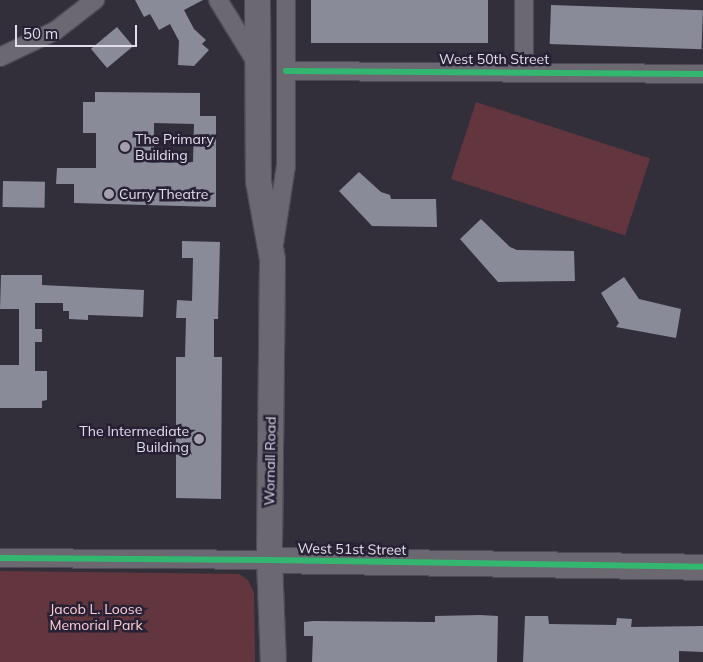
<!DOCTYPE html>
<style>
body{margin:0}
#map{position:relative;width:703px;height:662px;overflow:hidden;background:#332f3a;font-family:Mulish,sans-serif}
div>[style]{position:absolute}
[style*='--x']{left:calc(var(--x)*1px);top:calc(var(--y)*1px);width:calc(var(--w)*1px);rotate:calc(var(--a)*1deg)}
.green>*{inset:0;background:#63363f;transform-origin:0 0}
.building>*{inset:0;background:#898b98;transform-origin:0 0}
.roads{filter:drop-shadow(1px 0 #4f4b55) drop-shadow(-1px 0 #4f4b55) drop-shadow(0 1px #4f4b55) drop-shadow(0 -1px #4f4b55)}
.street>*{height:18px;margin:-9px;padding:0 9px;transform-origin:9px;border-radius:9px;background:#6b6871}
.secondary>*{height:25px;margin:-12.5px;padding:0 12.5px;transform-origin:12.5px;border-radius:12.5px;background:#6b6871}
.cycleway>*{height:6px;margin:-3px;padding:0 3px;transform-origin:3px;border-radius:3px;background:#33b770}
.dots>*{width:14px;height:14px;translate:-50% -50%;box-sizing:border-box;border:2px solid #282034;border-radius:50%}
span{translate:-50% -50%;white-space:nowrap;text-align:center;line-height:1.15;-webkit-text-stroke:5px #282034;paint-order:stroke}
.street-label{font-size:14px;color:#e2ddeb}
.poi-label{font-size:14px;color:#e2ddeb}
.left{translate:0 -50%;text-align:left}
.right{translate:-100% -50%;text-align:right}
.park-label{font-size:14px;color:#feced4}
.scale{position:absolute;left:15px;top:25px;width:122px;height:22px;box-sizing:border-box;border:2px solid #e2ddeb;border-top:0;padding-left:6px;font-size:15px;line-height:18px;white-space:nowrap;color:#e2ddeb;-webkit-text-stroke:4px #282034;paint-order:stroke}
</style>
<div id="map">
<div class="green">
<i style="left:476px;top:102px;width:183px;height:81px;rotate:18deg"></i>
<i style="clip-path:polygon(0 571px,239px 574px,248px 580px,254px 593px,255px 662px,0 662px)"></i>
</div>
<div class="building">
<i style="clip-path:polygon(135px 0,203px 0,184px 10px,194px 29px,206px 40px,202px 44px,209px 50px,194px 66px,178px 65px,179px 41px,170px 24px,159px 30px,150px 14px,144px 17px)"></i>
<i style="left:311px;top:0;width:177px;height:43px"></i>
<i style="left:551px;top:5px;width:152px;height:39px;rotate:2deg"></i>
<i style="left:117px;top:27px;width:25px;height:34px;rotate:50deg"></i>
<i style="clip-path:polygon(evenodd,95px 92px,200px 93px,200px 116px,216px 116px,216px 207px,74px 203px,74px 184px,56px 184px,57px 168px,96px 168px,96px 133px,83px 133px,83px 102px,95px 102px,95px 92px,154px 123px,194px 124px,193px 162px,154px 162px,154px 123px)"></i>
<i style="clip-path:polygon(359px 172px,381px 192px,390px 195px,391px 199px,436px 199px,437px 227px,372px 226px,339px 191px)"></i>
<i style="left:3px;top:181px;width:42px;height:26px;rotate:1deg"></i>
<i style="clip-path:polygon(481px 219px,510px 247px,517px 250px,574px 251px,575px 281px,498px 282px,460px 239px)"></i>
<i style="clip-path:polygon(182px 241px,220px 242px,218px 319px,214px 319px,214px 357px,222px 357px,221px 499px,176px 498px,176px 357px,185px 357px,186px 318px,176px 318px,177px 300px,192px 301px,193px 258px,182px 258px)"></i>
<i style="clip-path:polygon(1px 275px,42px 275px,42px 285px,144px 290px,143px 317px,88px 315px,88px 320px,69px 319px,69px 311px,63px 311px,63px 303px,35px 303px,35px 329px,42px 329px,42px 342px,35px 342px,35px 371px,47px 371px,47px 400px,42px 401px,42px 408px,0 408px,0 365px,19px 365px,19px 309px,0 309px)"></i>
<i style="clip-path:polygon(624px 277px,639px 299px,681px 309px,676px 338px,616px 327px,619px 323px,601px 293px)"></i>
<i style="clip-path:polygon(480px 615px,498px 616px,497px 662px,312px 662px,313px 636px,304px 636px,304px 622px,313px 621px,435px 622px,435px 616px)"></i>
<i style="clip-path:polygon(525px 616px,548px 616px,549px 624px,616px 625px,617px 618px,632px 619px,631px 627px,703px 626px,703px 652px,679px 651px,679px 662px,523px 662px)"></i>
</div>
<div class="roads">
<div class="street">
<i style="--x:218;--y:0;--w:73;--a:58.5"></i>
<i style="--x:0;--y:57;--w:61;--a:-25.3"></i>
<i style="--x:55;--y:31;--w:51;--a:-37.8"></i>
<i style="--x:286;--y:71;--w:417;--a:0.4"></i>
<i style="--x:524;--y:71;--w:71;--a:-90"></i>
<i style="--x:274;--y:244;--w:79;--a:-81.3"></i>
<i style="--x:286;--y:166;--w:166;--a:-90"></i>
<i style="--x:0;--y:558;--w:269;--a:0.4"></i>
</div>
<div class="secondary">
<i style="--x:257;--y:0;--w:181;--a:89.7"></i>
<i style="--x:258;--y:181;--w:79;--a:79.8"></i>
<i style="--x:272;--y:259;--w:301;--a:90.6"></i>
<i style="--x:269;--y:560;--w:102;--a:87.8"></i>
<i style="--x:269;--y:560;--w:434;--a:0.9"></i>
</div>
</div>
<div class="cycleway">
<i style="--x:286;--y:71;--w:417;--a:0.4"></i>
<i style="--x:0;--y:558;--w:269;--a:0.4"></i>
<i style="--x:269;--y:560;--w:434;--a:0.9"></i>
</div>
<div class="dots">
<i style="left:125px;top:147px;background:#a5a0ad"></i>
<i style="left:109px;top:194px;background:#a5a0ad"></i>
<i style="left:199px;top:439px;background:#a5a0ad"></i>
</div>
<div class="street-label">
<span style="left:494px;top:59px">West 50th Street</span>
<span style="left:270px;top:461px;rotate:-89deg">Wornall Road</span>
<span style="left:352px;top:549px;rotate:1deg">West 51st Street</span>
</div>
<div class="poi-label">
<span class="left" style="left:135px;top:147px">The Primary<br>Building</span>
<span class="left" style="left:119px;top:194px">Curry Theatre</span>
<span class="right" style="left:189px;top:439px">The Intermediate<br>Building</span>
</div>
<div class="park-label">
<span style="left:96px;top:617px">Jacob L. Loose<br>Memorial Park</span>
</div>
<div class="scale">50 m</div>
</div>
